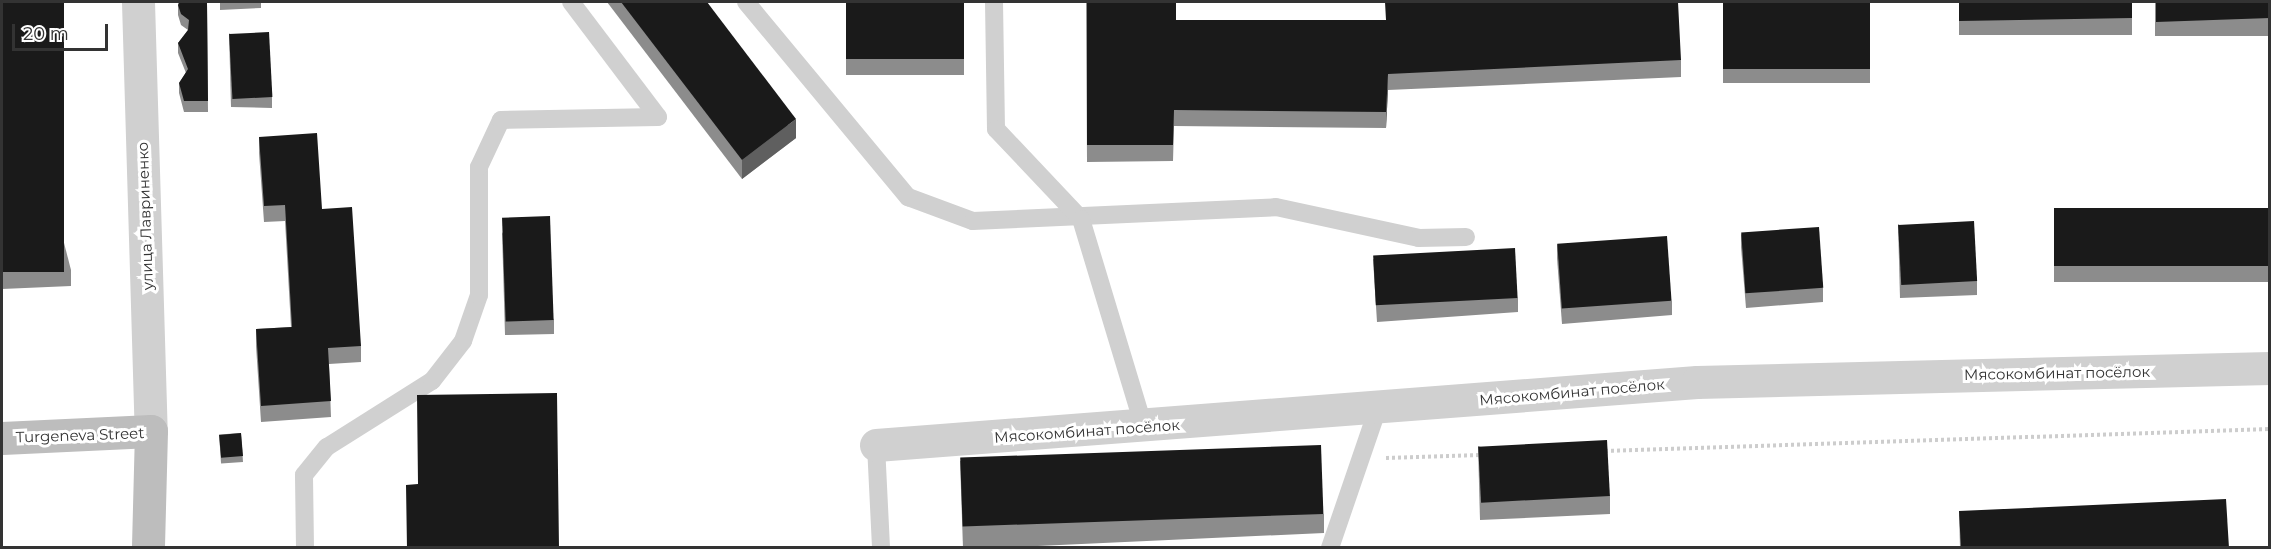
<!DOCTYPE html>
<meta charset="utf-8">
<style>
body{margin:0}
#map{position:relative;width:2271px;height:549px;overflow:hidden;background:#fff;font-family:Montserrat,sans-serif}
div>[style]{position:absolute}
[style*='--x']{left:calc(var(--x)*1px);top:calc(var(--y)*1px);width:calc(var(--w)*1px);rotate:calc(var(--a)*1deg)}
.path>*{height:4px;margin-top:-2px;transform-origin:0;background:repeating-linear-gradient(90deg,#cdcdcd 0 3px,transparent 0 6px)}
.lane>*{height:18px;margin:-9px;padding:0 9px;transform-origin:9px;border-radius:9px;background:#d0d0d0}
.street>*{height:33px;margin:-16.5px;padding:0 16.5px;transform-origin:16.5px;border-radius:16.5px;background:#d0d0d0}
.secondary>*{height:33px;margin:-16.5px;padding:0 16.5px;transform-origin:16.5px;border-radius:16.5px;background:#bdbdbd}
.wall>*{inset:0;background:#8c8c8c;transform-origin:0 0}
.shaded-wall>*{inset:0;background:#5f5f5f}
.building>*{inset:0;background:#1a1a1a;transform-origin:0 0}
span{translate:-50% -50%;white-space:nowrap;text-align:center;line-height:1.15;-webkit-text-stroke:6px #fff;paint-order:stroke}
.street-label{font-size:15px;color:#333}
.frame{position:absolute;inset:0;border:3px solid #333;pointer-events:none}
.scale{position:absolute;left:12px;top:24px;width:96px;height:27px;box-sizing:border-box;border:3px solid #333;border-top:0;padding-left:8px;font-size:18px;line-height:21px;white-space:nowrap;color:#333;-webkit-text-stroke:4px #fff;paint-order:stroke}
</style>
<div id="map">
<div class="path">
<i style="--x:1605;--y:451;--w:665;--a:-1.89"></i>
<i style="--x:1386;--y:458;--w:94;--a:-1.8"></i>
</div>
<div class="lane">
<i style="--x:746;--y:2;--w:254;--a:50.3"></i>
<i style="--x:908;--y:197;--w:69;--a:20.3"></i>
<i style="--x:973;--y:221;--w:303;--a:-2.6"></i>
<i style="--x:1276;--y:207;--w:146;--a:12.2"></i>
<i style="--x:1419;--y:238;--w:47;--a:-1.2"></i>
<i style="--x:994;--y:2;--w:127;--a:89.1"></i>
<i style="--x:996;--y:129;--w:124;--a:46.6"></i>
<i style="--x:1081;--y:219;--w:218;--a:73.2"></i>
<i style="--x:876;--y:445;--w:103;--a:87.2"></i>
<i style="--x:305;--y:548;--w:73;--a:-90.8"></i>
<i style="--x:304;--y:475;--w:36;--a:-51"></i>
<i style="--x:327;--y:447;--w:124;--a:-32.2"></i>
<i style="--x:432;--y:381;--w:51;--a:-52.2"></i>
<i style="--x:463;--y:341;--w:49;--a:-70.8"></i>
<i style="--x:479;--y:295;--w:128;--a:-90"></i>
<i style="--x:479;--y:167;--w:52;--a:-64.9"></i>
<i style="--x:501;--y:120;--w:157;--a:-1.1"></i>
<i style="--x:658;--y:117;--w:144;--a:-127.1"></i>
<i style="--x:1330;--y:548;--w:148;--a:-71.1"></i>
</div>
<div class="street">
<i style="--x:138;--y:2;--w:429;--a:88.3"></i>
<i style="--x:876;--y:445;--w:823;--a:-4.39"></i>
<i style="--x:1697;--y:382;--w:573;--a:-1.4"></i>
</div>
<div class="secondary">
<i style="--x:2;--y:438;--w:149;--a:-2.7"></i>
<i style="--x:151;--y:431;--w:117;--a:91.5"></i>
</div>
<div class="wall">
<i style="clip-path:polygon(2px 2px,71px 270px,71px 286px,2px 289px)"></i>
<i style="clip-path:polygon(207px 2px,208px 112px,184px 112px,179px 93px,179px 83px,186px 73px,178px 53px,178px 43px,188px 30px,181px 25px,178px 15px,178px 5px)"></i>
<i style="clip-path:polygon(220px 2px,261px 2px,261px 8px,220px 10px)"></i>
<i style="clip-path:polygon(607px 2px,707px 2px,796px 138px,742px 179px)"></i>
<i style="left:846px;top:2px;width:118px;height:73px"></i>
<i style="clip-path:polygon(1086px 2px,1176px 20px,1681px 60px,1681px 77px,1388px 90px,1386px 128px,1174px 126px,1173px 161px,1087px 162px)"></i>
<i style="left:1723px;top:2px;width:147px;height:81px"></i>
<i style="left:1959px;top:2px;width:173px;height:33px"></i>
<i style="left:2155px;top:2px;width:115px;height:34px"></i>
<i style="clip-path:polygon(229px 33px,272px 97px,272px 108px,231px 107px)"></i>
<i style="clip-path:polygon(259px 137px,322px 209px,361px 346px,361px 362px,329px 364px,331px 417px,261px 422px,256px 346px,256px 329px,291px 327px,285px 221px,264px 222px,259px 153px)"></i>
<i style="left:2270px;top:208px;width:74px;height:216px;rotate:90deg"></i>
<i style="clip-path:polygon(1898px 224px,1977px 281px,1977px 295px,1900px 298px)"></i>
<i style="clip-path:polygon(502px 232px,554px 320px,554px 334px,505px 335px)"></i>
<i style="clip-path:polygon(1741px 234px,1823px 288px,1823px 302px,1746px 308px,1741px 247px)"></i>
<i style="clip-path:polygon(1557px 244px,1672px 301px,1672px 315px,1562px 324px,1557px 258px)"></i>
<i style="clip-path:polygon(1373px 259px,1518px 298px,1518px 312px,1377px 322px)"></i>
<i style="left:241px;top:433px;width:29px;height:22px;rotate:86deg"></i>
<i style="clip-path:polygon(1478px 446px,1610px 496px,1610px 514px,1480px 520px)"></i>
<i style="clip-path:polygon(960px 461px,1324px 514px,1324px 533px,993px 548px,963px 548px)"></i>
<i style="clip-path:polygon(1959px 511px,2229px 548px,1960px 548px)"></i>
</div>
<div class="shaded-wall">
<i style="clip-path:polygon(1388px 74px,1388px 90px,1386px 128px,1386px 112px)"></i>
<i style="clip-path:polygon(796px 119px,796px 138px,742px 179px,742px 160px)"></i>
</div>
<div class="building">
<i style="left:2px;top:2px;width:62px;height:270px"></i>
<i style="clip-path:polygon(179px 2px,207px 2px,208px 101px,184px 101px,179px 83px,188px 69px,178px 43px,188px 30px,189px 20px,181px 14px,178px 5px)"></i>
<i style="clip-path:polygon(621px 2px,707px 2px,796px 119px,742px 160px)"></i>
<i style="left:846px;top:2px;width:118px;height:57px"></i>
<i style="clip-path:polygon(1087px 2px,1176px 2px,1176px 20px,1386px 20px,1385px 2px,1678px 2px,1681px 60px,1388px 74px,1386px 112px,1174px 110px,1173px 145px,1087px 145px)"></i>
<i style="left:1723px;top:2px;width:147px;height:67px"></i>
<i style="clip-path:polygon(1959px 2px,2132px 2px,2132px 18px,1959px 21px)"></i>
<i style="clip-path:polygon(2156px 2px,2270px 2px,2270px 18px,2156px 22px)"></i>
<i style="left:269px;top:32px;width:65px;height:40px;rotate:87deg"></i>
<i style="clip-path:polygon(317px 133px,322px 209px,352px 207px,361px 346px,328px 348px,331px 401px,261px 406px,256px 329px,292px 327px,285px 205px,264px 206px,259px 137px)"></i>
<i style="left:2270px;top:208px;width:58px;height:216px;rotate:90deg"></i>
<i style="left:550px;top:216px;width:104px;height:48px;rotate:88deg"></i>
<i style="left:1974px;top:221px;width:60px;height:76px;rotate:87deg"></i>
<i style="left:1819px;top:227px;width:61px;height:78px;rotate:86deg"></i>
<i style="left:1667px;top:236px;width:65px;height:110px;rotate:86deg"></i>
<i style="left:1515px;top:248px;width:50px;height:142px;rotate:87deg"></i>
<i style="clip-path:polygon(557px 393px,559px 548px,407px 548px,406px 485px,418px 484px,417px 395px)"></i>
<i style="left:241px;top:433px;width:23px;height:22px;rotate:85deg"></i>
<i style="left:1607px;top:440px;width:56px;height:129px;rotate:87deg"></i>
<i style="left:1321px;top:445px;width:69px;height:361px;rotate:88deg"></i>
<i style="clip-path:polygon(2226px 499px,2229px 548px,1961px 548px,1959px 511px)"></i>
</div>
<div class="street-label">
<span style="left:145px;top:216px;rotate:-92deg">улица Лавриненко</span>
<span style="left:2057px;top:373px;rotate:-1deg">Мясокомбинат посёлок</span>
<span style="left:1572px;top:392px;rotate:-5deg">Мясокомбинат посёлок</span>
<span style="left:1087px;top:431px;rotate:-4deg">Мясокомбинат посёлок</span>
<span style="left:80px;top:435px;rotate:-2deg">Turgeneva Street</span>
</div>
<div class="frame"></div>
<div class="scale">20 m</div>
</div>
